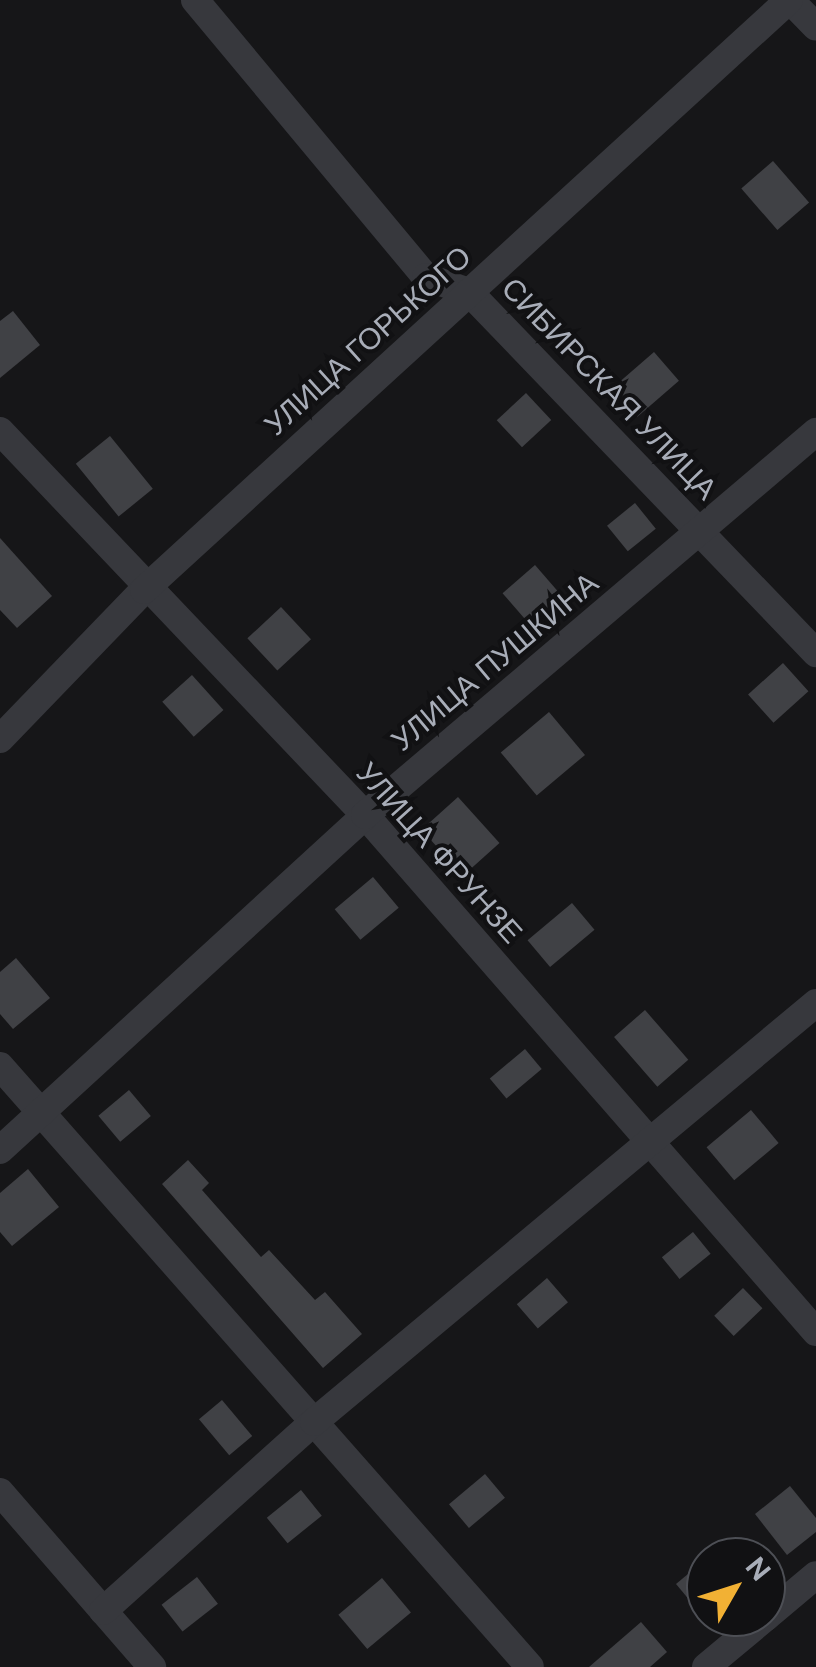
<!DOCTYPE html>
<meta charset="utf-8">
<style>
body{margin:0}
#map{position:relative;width:816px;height:1667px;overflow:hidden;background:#161618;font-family:"DM Sans",sans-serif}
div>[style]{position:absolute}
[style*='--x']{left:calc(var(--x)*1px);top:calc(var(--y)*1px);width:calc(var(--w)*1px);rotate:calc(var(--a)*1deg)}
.building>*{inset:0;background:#404145;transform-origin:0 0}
.minor>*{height:28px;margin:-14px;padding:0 14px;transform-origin:14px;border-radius:14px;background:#37383d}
span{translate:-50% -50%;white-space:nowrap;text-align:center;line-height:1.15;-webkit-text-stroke:8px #111113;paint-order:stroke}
.street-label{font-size:30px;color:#a8adb8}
.north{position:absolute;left:686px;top:1537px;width:100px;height:100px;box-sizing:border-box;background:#111113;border:2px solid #4d4f55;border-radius:50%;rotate:51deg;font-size:28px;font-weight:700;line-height:40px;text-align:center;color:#a8adb8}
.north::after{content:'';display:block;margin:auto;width:35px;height:45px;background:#f2b134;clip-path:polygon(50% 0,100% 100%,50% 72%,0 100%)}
</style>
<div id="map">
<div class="building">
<i style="left:773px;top:161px;width:55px;height:42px;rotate:49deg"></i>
<i style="clip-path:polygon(13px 311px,40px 345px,0 378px,0 321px)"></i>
<i style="left:654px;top:352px;width:38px;height:55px;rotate:49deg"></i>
<i style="left:526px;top:393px;width:37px;height:40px;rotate:47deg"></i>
<i style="left:110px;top:436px;width:68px;height:44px;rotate:51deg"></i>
<i style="left:635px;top:503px;width:33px;height:36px;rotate:51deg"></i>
<i style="clip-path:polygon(0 538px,52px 596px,17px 628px,0 610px)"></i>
<i style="left:535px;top:565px;width:44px;height:43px;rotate:49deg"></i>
<i style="left:281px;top:607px;width:44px;height:46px;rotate:47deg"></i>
<i style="left:783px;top:663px;width:38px;height:47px;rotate:48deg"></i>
<i style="left:192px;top:675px;width:47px;height:40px;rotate:48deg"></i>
<i style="left:549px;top:712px;width:56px;height:63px;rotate:50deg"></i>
<i style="left:458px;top:797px;width:62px;height:49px;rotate:48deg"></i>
<i style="left:373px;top:877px;width:40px;height:50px;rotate:50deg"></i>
<i style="left:572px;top:903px;width:35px;height:58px;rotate:50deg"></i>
<i style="clip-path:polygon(16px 958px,50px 998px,13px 1029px,0 1014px,0 972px)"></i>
<i style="left:645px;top:1010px;width:66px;height:41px;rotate:49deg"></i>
<i style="left:525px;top:1049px;width:26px;height:46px;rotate:50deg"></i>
<i style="left:129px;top:1090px;width:34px;height:40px;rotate:50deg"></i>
<i style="left:751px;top:1110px;width:43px;height:58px;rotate:50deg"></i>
<i style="clip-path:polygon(188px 1160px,209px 1183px,202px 1190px,261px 1257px,269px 1250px,315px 1300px,325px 1292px,362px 1334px,323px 1368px,162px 1184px)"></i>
<i style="clip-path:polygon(28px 1169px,59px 1207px,12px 1246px,0 1232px,0 1193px)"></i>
<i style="left:693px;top:1232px;width:28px;height:40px;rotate:51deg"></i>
<i style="left:547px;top:1278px;width:32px;height:40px;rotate:49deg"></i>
<i style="left:743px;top:1288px;width:28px;height:40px;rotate:46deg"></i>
<i style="left:222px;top:1400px;width:47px;height:30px;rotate:50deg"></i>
<i style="left:485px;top:1474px;width:31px;height:47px;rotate:50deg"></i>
<i style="clip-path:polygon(790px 1486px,816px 1518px,816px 1532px,787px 1555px,755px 1514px)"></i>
<i style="left:301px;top:1490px;width:33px;height:44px;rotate:51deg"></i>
<i style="clip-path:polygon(706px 1559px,706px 1620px,676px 1584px)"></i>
<i style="left:197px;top:1577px;width:34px;height:45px;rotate:52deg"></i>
<i style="left:382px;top:1578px;width:45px;height:57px;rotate:50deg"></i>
<i style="clip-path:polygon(641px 1622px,667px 1652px,650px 1667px,589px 1667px)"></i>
</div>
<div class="minor">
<i style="--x:195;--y:0;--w:361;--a:50.2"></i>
<i style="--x:426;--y:277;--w:46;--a:19.2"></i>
<i style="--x:469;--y:292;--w:501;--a:46.13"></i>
<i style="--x:790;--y:0;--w:37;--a:46"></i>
<i style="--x:0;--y:431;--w:530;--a:46.45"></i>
<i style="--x:365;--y:815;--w:686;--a:48.9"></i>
<i style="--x:0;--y:739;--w:207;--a:-46"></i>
<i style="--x:144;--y:590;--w:874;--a:-42.45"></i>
<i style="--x:0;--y:1066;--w:801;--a:48.59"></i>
<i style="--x:0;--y:1150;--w:495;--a:-42.5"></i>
<i style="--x:365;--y:815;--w:592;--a:-40.34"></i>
<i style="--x:0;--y:1492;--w:232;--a:49"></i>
<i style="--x:103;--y:1611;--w:283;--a:-41.9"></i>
<i style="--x:314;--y:1422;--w:654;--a:-39.85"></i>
<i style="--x:766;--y:1617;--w:65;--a:-40"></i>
<i style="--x:706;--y:1667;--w:78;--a:-39.8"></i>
</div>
<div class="street-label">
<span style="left:368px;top:341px;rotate:-42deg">УЛИЦА ГОРЬКОГО</span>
<span style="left:609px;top:389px;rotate:46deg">СИБИРСКАЯ УЛИЦА</span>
<span style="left:495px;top:662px;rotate:-40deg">УЛИЦА ПУШКИНА</span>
<span style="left:439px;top:853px;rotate:48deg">УЛИЦА ФРУНЗЕ</span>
</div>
<div class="north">N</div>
</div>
